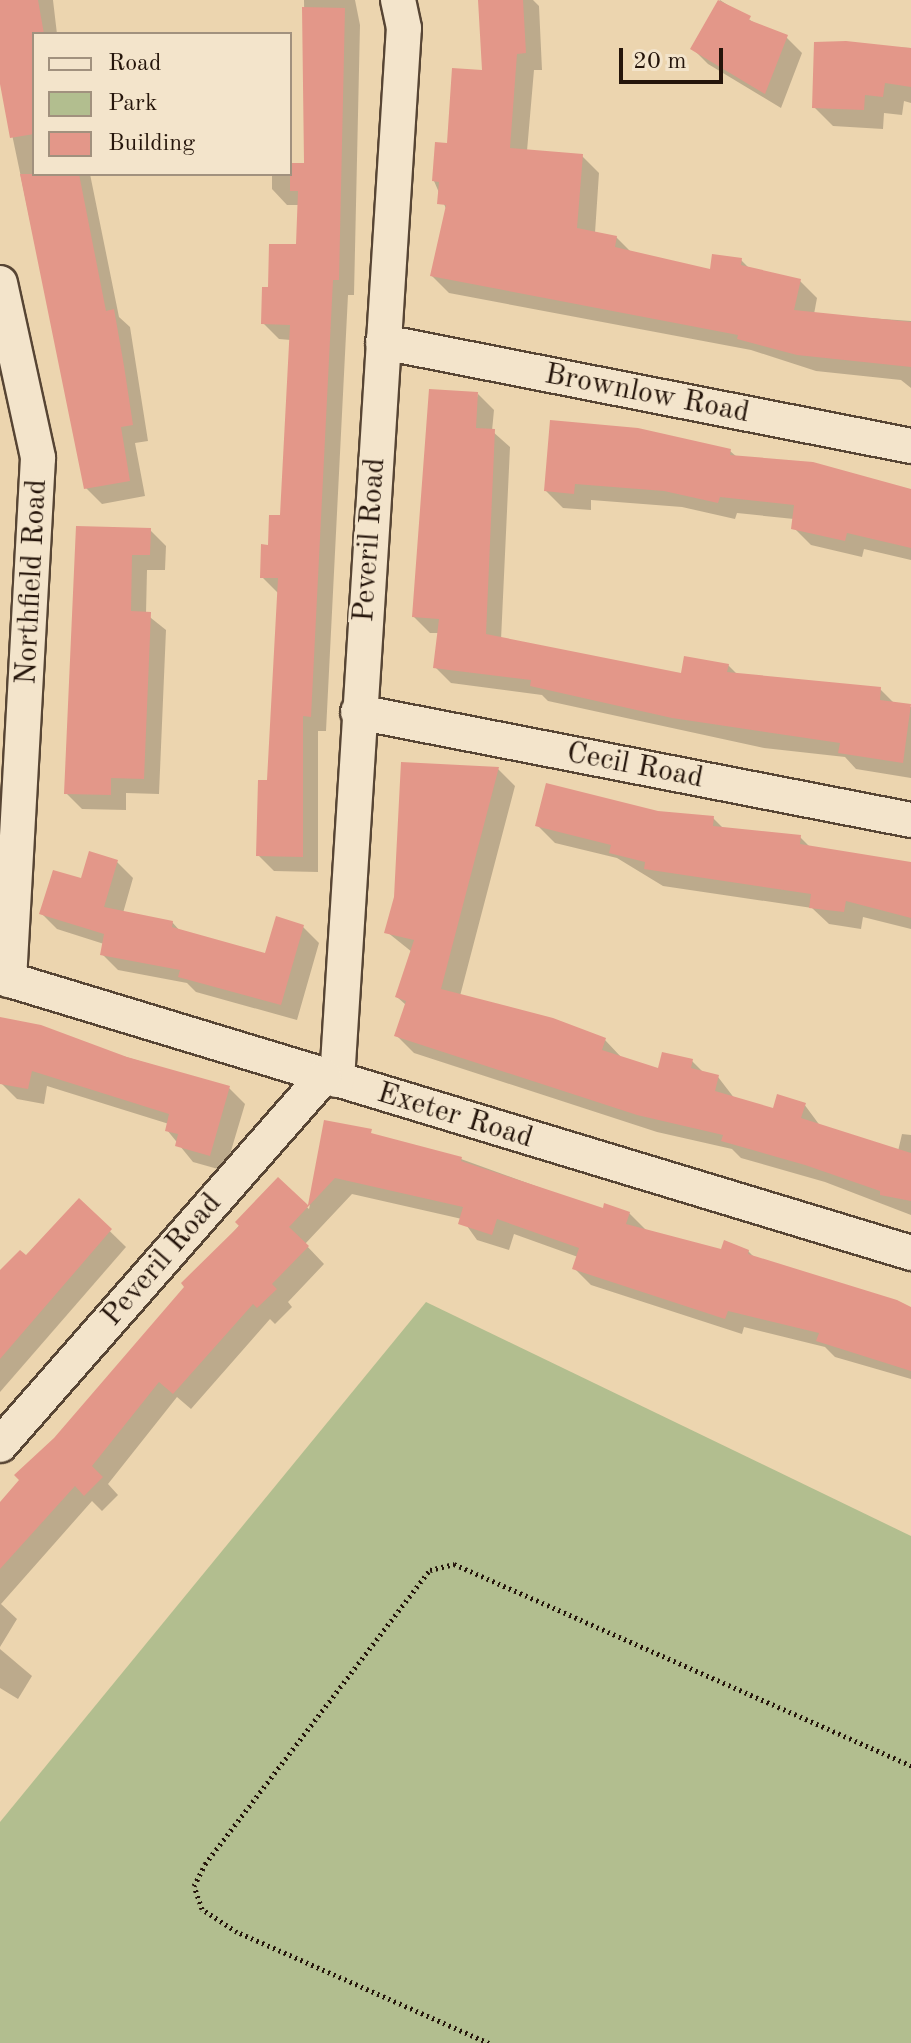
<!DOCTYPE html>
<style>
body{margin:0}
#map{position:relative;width:911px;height:2043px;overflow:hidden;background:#ecd5af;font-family:"Old Standard TT",serif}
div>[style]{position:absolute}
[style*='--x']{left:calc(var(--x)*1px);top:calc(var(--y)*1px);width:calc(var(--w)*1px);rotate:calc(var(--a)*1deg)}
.green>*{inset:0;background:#b2be8f}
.shadow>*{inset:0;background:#0003}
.building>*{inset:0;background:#e39789}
.path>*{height:5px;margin-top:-2.5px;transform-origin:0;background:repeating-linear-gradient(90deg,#25150b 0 2px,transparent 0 6px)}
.roads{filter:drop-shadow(2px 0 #574534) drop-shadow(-2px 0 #574534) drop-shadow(0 2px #574534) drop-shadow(0 -2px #574534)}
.street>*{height:34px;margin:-17px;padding:0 17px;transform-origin:17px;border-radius:17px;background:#f3e4cb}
span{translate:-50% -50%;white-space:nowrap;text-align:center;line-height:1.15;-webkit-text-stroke:6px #f3e4cb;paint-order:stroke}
.street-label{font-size:30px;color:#25150b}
.legend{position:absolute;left:32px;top:32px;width:260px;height:144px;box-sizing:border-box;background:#f3e4cb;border:2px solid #a1917e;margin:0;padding:10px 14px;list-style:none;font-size:24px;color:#25150b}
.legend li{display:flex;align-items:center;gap:16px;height:40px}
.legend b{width:40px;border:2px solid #a1917e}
.scale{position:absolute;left:619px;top:48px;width:104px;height:36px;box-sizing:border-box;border:4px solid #25150b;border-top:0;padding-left:10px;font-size:24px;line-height:28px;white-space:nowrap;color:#25150b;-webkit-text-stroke:6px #f3e4cb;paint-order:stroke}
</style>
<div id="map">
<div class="green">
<i style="clip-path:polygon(426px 1302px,911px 1536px,911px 2043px,0 2043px,0 1822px)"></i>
</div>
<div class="shadow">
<i style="clip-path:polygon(0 0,53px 0,57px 34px,34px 34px,34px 174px,90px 174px,119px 317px,130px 327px,148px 441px,135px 443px,145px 496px,102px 504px,86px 488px,0 77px)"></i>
<i style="clip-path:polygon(304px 0,355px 0,360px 25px,354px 295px,348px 295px,326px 731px,318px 731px,318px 872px,274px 871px,258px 855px,269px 782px,278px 593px,262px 577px,282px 517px,291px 340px,279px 339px,263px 323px,270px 289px,298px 246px,299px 205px,287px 205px,272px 189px,272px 174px,290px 174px,290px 165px,306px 165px)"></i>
<i style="clip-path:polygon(480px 0,533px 0,539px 6px,542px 70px,534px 70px,527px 151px,582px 156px,599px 173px,595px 233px,616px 237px,632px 253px,712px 271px,741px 260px,750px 269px,800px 281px,817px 298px,814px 314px,911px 321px,911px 388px,901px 380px,816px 371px,751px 350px,449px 293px,432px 276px,447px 211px,434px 181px,484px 72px)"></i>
<i style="clip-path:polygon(720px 0,759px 26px,786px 37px,802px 53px,781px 108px,708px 64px,692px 48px)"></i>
<i style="clip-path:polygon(816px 44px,911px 48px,911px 103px,904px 101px,902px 115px,884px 113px,883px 129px,833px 126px,814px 107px)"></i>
<i style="clip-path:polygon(478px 394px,494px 410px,492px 431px,510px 447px,501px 640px,683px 675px,728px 665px,738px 675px,880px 689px,895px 704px,911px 707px,911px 778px,856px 769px,845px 757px,764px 748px,548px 701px,542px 695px,451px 683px,435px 667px,439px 633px,430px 633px,414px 617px)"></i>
<i style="clip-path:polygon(552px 422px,730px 451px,737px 457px,911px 492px,911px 560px,864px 549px,862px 557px,811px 545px,794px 528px,794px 519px,737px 513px,735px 519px,682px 507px,591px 500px,591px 510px,563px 508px,546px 491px)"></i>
<i style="clip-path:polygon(78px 529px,150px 530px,166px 546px,165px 570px,147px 570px,146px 614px,166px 630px,159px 794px,126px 793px,126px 810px,82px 809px,66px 793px)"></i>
<i style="clip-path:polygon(498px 769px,515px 786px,460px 996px,605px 1040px,622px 1058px,660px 1071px,692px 1061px,704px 1073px,718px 1077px,735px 1099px,774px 1110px,804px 1104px,821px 1127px,898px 1151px,902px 1134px,911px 1135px,911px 1215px,825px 1182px,741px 1158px,732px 1149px,657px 1132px,414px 1053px,396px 1035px,406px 1005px,397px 997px,412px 952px,387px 932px)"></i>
<i style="clip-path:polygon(658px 813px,713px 818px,724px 829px,800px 837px,810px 847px,911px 863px,911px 929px,863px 917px,861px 929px,829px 924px,812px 908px,663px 886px,617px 858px,555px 843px,537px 825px)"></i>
<i style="clip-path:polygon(117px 862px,133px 878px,123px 913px,172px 922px,181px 932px,267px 955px,303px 927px,319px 943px,297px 1020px,196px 992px,187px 983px,118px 970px,102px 954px,104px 944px,57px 929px,41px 913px)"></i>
<i style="clip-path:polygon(0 1019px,229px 1088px,245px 1104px,225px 1171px,193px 1162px,167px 1130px,169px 1124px,47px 1086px,44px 1104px,17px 1099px,1px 1083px)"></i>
<i style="clip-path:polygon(326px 1122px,461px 1159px,604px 1211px,629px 1213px,646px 1230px,722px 1251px,748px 1251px,756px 1259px,911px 1308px,911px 1379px,835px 1357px,825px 1347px,744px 1327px,742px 1334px,591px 1285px,574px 1268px,578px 1257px,514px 1234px,509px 1250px,477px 1240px,462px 1219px,352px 1194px,305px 1244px,324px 1264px,288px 1302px,292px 1307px,275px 1324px,270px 1319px,191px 1409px,177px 1397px,108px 1484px,118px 1495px,102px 1511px,92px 1501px,1px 1604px,17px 1619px,0 1647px,0 1505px,278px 1180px,309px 1209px)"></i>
<i style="clip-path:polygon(79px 1201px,126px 1247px,0 1392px,0 1285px)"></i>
<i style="clip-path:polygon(0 1649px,32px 1676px,18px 1699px,0 1688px)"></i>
</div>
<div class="building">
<i style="clip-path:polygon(0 0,38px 0,44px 34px,34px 34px,34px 134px,10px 138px,0 84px)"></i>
<i style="clip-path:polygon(478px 0,523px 0,526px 53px,517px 54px,510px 148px,583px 154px,577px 228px,617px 236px,615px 247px,710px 269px,712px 254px,742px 258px,741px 265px,801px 279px,794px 310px,911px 322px,911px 367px,797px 355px,737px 339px,738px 335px,430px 276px,446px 205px,437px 204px,439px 182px,432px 181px,435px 142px,447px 143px,452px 68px,482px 70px)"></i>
<i style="clip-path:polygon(718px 0,751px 16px,749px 20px,788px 35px,765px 94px,690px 49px)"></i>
<i style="clip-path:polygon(302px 7px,345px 8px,339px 280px,333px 280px,311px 717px,303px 716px,303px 857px,256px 856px,258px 780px,267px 780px,278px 578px,260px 578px,261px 544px,268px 545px,269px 515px,280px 515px,290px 325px,261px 324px,262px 287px,268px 287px,269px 244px,296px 244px,298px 191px,290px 191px,290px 163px,304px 163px)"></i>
<i style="clip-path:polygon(846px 41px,911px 48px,911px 87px,885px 83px,883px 97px,865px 95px,864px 110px,812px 108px,814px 42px)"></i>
<i style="clip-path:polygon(20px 174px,79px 174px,106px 311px,114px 309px,124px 366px,133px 425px,121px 427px,130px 481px,84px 489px)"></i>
<i style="clip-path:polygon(429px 389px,478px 392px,476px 428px,495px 429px,486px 634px,681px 673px,684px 656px,729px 664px,727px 672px,881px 687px,880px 700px,911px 704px,903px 763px,838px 753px,840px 743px,672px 718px,530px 686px,531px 680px,433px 668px,439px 619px,412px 617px)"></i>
<i style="clip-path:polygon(550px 420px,638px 428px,731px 449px,730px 455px,813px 462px,911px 489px,911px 548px,847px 533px,845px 541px,791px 529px,794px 505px,720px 497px,718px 503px,664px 491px,575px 484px,574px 494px,544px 491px)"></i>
<i style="clip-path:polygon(76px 526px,151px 528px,150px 555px,132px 555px,131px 611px,151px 612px,144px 779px,111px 778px,111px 795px,64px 794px)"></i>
<i style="clip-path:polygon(401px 762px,499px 767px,441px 989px,553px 1018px,606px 1038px,602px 1050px,658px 1068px,662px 1052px,693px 1059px,691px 1068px,719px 1075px,715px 1091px,773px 1108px,777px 1094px,806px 1103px,801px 1118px,911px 1153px,911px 1201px,880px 1195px,880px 1191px,805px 1165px,721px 1141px,723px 1135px,637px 1115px,394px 1036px,406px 1001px,395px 997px,414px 940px,384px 933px,394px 897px)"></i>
<i style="clip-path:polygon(546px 783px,658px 811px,714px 816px,713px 826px,801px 835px,800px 844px,911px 862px,911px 918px,846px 901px,844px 912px,809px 908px,811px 894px,644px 869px,645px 862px,609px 853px,611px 845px,535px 826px)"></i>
<i style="clip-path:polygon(89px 851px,118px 860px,104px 907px,173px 921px,172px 927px,265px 953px,276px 916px,304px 925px,281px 1005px,178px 977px,180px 970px,100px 955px,104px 934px,39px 914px,53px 870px,81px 878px)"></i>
<i style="clip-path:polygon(0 1017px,41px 1025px,127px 1057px,230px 1086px,210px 1156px,175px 1146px,178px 1134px,165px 1131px,169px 1114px,32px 1071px,28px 1089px,0 1084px)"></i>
<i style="clip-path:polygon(324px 1120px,372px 1129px,371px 1133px,462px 1157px,461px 1161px,603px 1208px,604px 1203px,630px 1212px,626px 1224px,721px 1249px,724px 1240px,749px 1250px,748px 1254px,897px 1300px,911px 1307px,911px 1371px,816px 1341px,819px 1333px,728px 1311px,725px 1319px,572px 1269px,579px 1248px,497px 1219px,492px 1235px,458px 1224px,463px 1207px,335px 1178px,289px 1227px,309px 1246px,272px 1284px,277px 1289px,257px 1308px,253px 1304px,173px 1394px,159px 1382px,92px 1466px,103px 1477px,84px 1496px,75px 1486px,0 1569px,0 1502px,19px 1480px,14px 1475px,54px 1438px,184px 1287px,181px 1283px,239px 1226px,235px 1222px,278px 1177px,308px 1205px)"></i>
<i style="clip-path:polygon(79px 1198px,112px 1229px,0 1359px,0 1270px,20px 1250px,26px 1255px)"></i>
</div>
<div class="path">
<i style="--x:489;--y:2043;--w:275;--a:-156.2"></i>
<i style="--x:237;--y:1932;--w:42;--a:-146.7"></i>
<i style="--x:202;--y:1909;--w:24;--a:-109"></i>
<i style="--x:194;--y:1886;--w:25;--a:-63"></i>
<i style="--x:205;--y:1864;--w:370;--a:-52.6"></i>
<i style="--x:430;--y:1570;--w:25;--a:-14"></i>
<i style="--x:454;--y:1564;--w:500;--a:23.8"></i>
</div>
<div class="roads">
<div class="street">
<i style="--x:0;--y:283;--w:179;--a:77.7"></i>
<i style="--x:38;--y:458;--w:523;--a:93.18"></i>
<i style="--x:383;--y:342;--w:538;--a:11.14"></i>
<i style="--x:358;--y:712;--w:563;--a:11.05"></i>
<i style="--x:0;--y:977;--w:952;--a:16.85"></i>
<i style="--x:337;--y:1080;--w:1054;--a:-86.36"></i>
<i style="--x:404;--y:28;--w:29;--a:-102"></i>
<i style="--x:0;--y:1445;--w:491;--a:-48.7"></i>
</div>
</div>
<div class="street-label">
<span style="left:647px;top:394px;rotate:11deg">Brownlow Road</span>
<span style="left:370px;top:540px;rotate:-86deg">Peveril Road</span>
<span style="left:32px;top:582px;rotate:-87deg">Northfield Road</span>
<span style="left:635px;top:766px;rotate:11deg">Cecil Road</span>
<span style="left:455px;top:1116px;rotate:17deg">Exeter Road</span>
<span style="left:162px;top:1260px;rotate:-49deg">Peveril Road</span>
</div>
<ul class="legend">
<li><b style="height:10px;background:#f3e4cb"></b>Road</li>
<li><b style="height:22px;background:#b2be8f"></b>Park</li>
<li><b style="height:22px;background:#e39789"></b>Building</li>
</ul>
<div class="scale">20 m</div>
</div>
